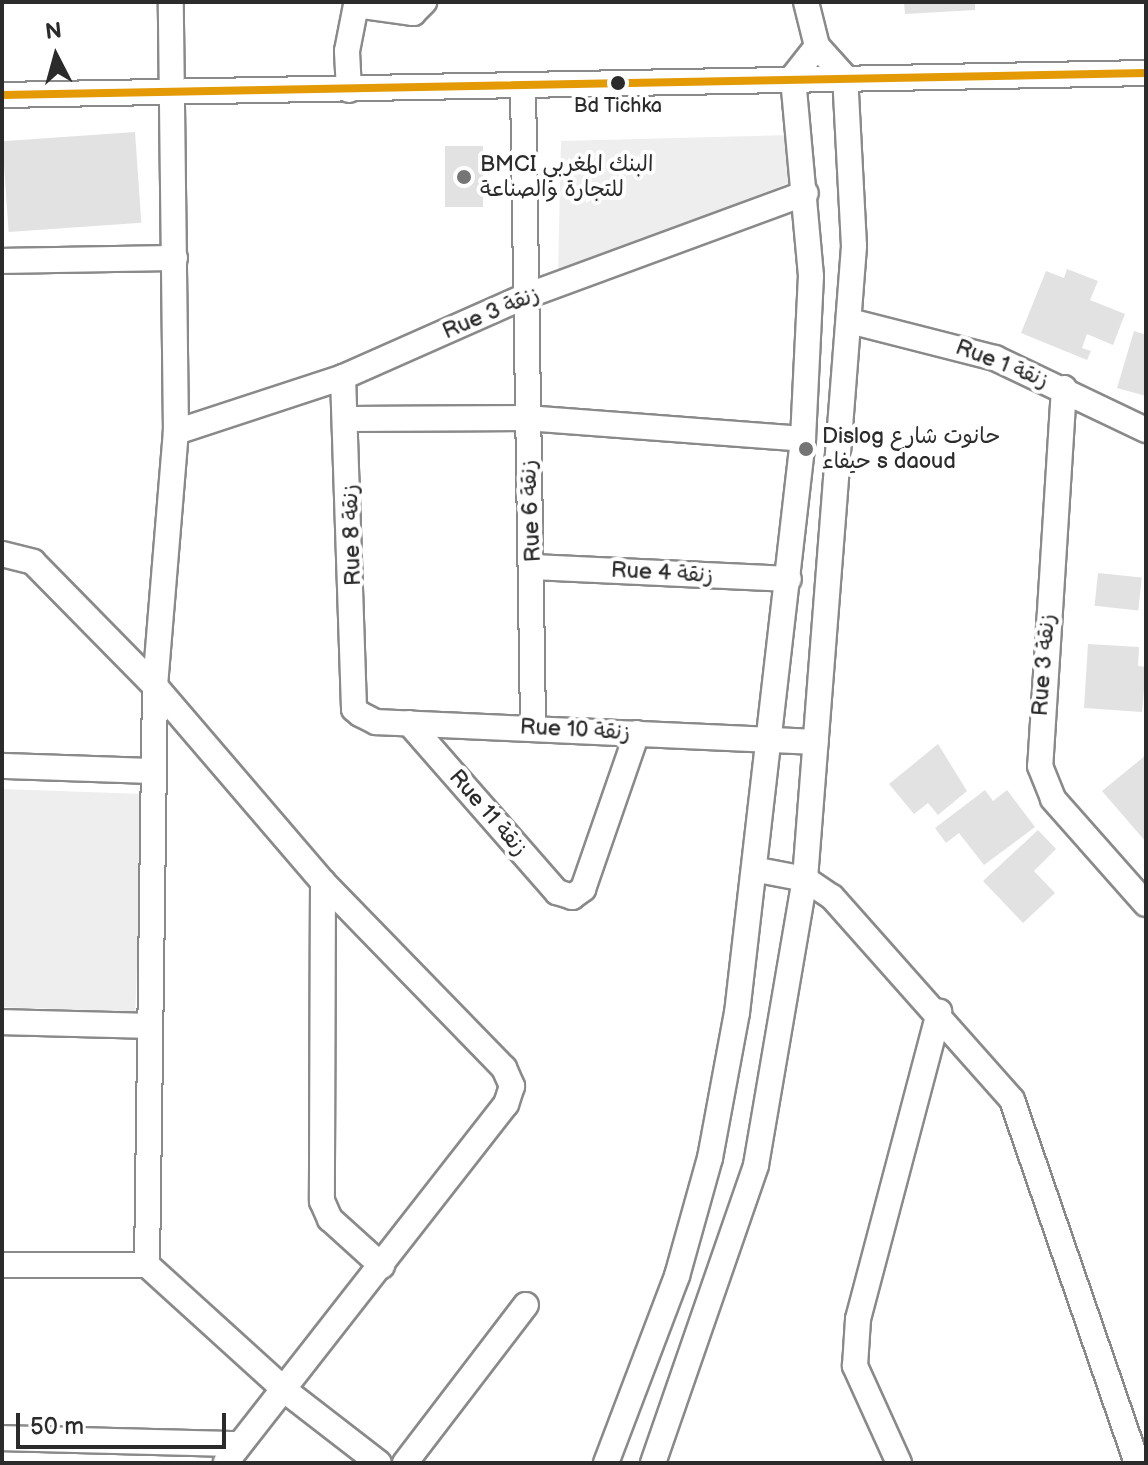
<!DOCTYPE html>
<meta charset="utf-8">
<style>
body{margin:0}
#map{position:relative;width:1148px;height:1465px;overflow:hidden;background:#fff;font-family:"Balsamiq Sans","Playpen Sans Arabic",sans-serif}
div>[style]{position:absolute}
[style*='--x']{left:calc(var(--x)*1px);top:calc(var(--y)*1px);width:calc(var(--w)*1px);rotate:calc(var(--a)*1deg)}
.built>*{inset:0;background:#eee;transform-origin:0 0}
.building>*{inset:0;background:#e2e2e2;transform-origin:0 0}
.roads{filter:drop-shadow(2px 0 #8a8a8a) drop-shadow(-2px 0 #8a8a8a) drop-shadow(0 2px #8a8a8a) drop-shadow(0 -2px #8a8a8a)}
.minor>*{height:24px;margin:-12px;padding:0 12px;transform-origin:12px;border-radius:12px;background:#fff}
.bus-1>*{height:8px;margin:-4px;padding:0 4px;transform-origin:4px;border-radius:4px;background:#e39a04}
.dots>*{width:22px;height:22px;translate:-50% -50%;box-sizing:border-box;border:4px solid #fff;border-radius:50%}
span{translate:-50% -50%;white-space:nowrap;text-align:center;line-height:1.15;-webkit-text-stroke:8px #fff;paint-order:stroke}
.bus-label{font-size:20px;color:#2b2b2b}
.poi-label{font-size:22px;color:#2b2b2b}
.left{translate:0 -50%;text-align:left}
.street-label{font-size:22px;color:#2b2b2b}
.frame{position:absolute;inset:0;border:4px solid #2b2b2b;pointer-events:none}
.north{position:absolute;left:16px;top:16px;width:80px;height:80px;-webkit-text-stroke:6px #fff;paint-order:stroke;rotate:354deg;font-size:22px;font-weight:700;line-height:32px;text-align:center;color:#2b2b2b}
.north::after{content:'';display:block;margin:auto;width:28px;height:36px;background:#2b2b2b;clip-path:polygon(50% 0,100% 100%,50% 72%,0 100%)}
.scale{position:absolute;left:16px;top:1413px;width:210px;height:36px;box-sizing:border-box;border:4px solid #2b2b2b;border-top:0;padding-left:10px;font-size:24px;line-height:28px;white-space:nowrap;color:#2b2b2b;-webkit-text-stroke:6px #fff;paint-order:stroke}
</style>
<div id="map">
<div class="built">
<i style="clip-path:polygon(790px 135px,796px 180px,558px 275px,561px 141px)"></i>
<i style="left:2px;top:789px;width:141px;height:218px;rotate:2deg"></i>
</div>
<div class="building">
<i style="clip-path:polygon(904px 2px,975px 2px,975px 10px,905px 14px)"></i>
<i style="left:135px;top:132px;width:91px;height:133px;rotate:86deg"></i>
<i style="left:445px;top:146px;width:38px;height:61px"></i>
<i style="clip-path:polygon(1067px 269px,1098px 281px,1090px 300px,1125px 314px,1113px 345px,1087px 334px,1082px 348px,1091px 351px,1087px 360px,1021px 333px,1046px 271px,1064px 278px)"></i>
<i style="clip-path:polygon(1134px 331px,1146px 335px,1146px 396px,1117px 388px)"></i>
<i style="left:1098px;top:573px;width:44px;height:33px;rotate:6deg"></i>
<i style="clip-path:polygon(1088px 644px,1139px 647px,1138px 666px,1146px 667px,1142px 712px,1084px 708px)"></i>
<i style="clip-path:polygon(938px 744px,967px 791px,938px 815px,928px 803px,914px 814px,889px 784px)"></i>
<i style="clip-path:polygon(1146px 755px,1146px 842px,1102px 791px)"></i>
<i style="clip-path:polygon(985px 790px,993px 801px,1007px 790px,1035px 827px,984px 865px,959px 833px,946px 843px,935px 828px)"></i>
<i style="clip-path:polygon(1038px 830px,1056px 849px,1034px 871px,1055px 893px,1023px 923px,983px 881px)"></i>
</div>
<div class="roads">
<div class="minor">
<i style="--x:523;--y:86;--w:640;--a:89.1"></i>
<i style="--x:349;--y:90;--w:39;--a:-93"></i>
<i style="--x:347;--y:51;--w:47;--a:-78.9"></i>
<i style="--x:356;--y:5;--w:58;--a:8"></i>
<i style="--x:413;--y:13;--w:16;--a:-45"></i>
<i style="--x:2;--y:95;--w:1144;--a:-1.1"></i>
<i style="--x:2;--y:261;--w:173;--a:-1"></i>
<i style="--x:850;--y:321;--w:150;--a:14.3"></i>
<i style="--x:995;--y:358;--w:167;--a:25.5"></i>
<i style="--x:343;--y:377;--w:332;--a:88.1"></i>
<i style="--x:354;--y:709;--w:8;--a:40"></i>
<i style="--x:360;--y:714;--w:18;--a:27"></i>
<i style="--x:376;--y:722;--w:440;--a:2.6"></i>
<i style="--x:1064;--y:388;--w:379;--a:93.6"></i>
<i style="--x:1040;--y:766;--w:35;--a:68"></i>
<i style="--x:1053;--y:799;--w:140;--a:48.5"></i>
<i style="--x:348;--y:419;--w:178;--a:-0.3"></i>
<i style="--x:526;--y:418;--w:278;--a:4.3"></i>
<i style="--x:176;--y:432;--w:176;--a:-18.2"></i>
<i style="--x:343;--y:377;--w:200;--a:-23.9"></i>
<i style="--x:526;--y:296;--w:298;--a:-20.2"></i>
<i style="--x:2;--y:554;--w:32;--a:14"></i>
<i style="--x:33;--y:562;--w:174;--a:45.5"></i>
<i style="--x:155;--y:686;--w:258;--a:49.4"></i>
<i style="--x:323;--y:882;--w:260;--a:45.8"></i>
<i style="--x:504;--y:1068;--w:20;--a:66"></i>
<i style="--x:512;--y:1086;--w:19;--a:108"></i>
<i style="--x:506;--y:1104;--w:455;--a:128"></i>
<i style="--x:534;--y:567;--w:255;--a:2.7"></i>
<i style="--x:409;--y:723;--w:225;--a:48.8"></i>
<i style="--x:557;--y:892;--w:16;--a:18"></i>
<i style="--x:572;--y:897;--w:14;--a:-36"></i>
<i style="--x:583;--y:889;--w:165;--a:-70.9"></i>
<i style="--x:2;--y:766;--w:152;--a:1.9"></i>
<i style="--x:758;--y:870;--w:48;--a:10.8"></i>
<i style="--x:805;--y:879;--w:32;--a:34"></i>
<i style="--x:832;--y:897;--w:271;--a:48.4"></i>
<i style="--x:1012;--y:1100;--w:384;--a:71"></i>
<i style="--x:323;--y:882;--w:319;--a:90.2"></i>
<i style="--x:322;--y:1201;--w:20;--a:66"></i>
<i style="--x:330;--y:1219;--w:70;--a:42.1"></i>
<i style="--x:2;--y:1022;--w:148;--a:1.5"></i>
<i style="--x:2;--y:1265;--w:145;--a:0"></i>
<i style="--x:147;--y:1265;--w:189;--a:42.2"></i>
<i style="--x:287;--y:1392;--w:116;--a:37.7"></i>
<i style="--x:147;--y:1265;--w:579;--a:-89.21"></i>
<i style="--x:155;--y:686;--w:255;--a:-85.3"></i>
<i style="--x:176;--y:432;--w:430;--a:-90.7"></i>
<i style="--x:2;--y:1438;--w:237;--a:1.5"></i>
<i style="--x:405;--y:1463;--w:199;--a:-52.6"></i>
<i style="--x:606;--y:1463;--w:200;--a:-69.2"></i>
<i style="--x:677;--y:1276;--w:123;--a:-74.4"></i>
<i style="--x:710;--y:1158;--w:147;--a:-79.5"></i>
<i style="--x:737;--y:1013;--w:578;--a:-83.44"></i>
<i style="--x:803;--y:439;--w:163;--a:-87.2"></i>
<i style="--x:811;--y:276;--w:200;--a:-95.2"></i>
<i style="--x:793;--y:77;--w:39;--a:-52"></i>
<i style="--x:653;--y:1463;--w:315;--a:-70.9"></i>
<i style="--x:756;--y:1165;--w:290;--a:-80.3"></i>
<i style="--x:805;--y:879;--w:635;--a:-85.57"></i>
<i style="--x:854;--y:246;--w:169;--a:-93"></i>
<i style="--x:845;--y:77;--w:42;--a:-132.1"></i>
<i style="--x:817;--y:46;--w:45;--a:-104"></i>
<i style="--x:899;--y:1463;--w:107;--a:-114.4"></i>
<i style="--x:855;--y:1366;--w:47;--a:-86.3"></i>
<i style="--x:858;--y:1319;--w:318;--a:-75.2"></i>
</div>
</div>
<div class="bus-1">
<i style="--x:2;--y:95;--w:1144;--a:-1.1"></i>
</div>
<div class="dots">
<i style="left:618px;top:83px;background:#2b2b2b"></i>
<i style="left:464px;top:177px;background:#757575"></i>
<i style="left:806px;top:449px;background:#757575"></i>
</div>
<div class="bus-label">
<span style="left:618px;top:106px">Bd Tichka</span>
</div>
<div class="poi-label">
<span class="left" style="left:480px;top:177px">BMCI البنك المغربي<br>للتجارة والصناعة</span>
<span class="left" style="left:822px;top:449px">Dislog حانوت شارع<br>حيفاء s daoud</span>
</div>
<div class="street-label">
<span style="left:491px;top:313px;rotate:-23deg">Rue 3 زنقة</span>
<span style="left:1002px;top:364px;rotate:21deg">Rue 1 زنقة</span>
<span style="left:531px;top:511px;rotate:-93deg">Rue 6 زنقة</span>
<span style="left:352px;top:535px;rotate:-92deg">Rue 8 زنقة</span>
<span style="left:662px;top:573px;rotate:3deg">Rue 4 زنقة</span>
<span style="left:1044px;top:665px;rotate:-86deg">Rue 3 زنقة</span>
<span style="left:575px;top:730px;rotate:3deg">Rue 10 زنقة</span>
<span style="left:488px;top:813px;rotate:49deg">Rue 11 زنقة</span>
</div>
<div class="frame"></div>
<div class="north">N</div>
<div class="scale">50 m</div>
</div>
